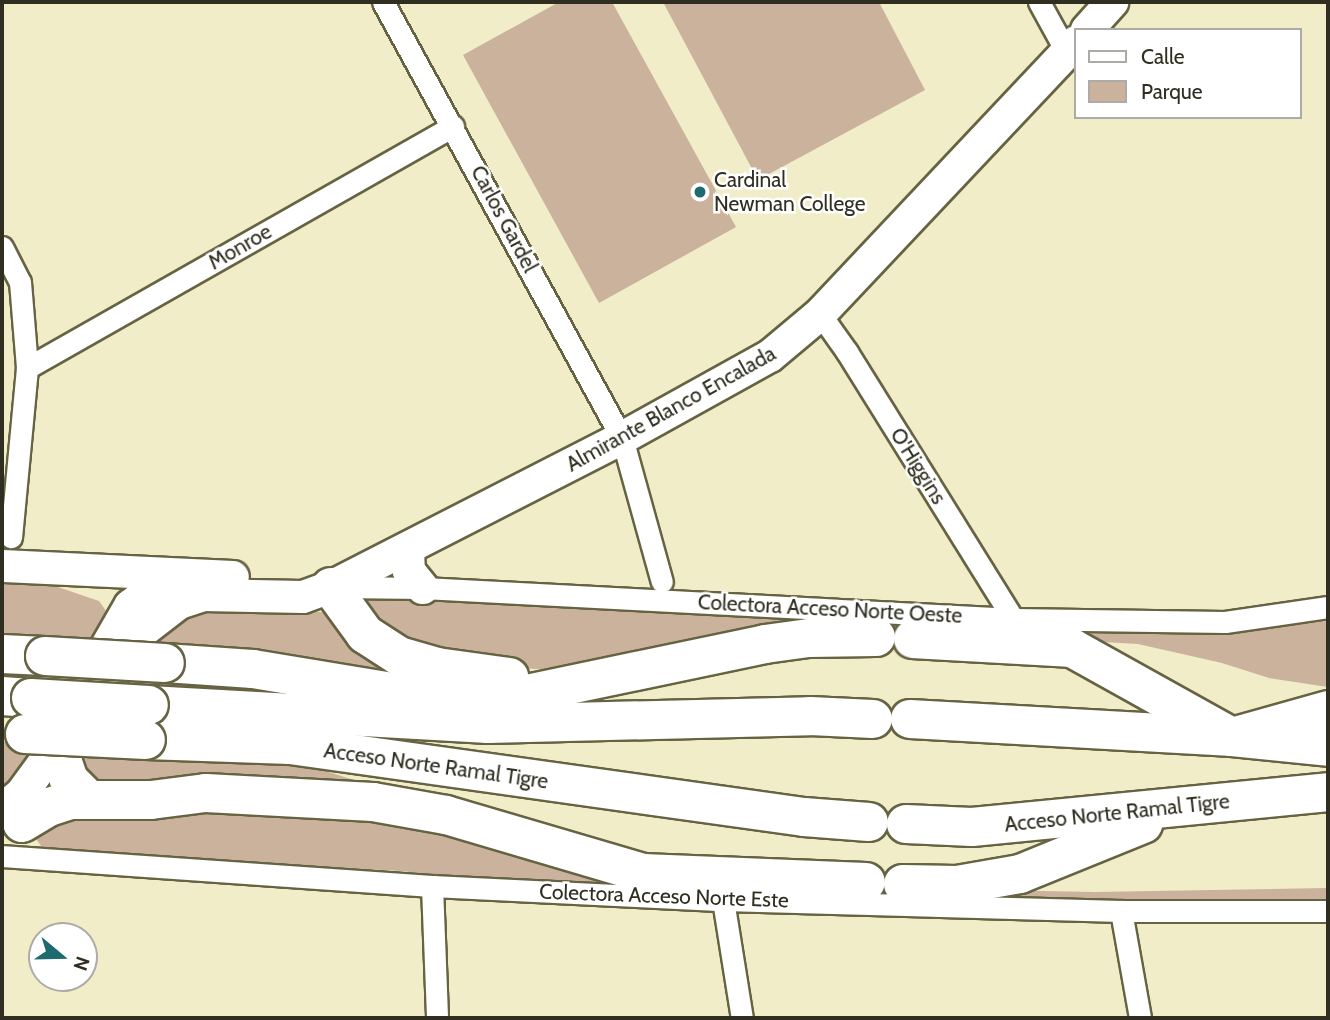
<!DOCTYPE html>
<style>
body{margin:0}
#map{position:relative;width:1330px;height:1020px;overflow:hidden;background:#f0edc8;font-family:Cabin,sans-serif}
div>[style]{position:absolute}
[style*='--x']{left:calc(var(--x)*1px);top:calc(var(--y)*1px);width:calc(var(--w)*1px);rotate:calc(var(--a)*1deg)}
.green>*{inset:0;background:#cab29d}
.roads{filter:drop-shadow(2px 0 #666343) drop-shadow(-2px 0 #666343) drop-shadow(0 2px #666343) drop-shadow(0 -2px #666343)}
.street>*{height:21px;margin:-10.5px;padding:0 10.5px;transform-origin:10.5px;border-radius:10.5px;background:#fff}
.secondary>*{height:32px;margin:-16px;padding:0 16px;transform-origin:16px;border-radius:16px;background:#fff}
.highway>*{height:38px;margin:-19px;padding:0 19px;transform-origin:19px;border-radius:19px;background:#fff}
.bridges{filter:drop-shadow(2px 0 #666343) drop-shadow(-2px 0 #666343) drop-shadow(0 2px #666343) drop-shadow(0 -2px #666343)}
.highway-bridge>*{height:38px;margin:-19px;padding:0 19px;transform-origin:19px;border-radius:19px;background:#fff}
.dots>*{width:19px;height:19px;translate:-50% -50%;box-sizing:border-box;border:4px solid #fff;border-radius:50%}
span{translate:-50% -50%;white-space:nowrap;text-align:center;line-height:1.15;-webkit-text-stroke:5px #fff;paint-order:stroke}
.poi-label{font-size:21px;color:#2f2e20}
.left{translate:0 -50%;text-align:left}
.street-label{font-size:21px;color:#2f2e20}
.frame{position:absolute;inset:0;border:4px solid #2f2e20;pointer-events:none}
.legend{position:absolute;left:1074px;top:28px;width:228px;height:91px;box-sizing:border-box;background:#fff;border:2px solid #acaba6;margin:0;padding:9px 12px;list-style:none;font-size:21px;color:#2f2e20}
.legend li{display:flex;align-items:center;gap:14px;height:35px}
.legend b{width:35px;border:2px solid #acaba6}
.north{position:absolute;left:28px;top:922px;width:70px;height:70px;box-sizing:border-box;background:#fff;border:2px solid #acaba6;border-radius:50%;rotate:109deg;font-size:19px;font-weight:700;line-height:28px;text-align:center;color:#2f2e20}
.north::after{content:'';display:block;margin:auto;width:24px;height:32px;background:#1d6a6f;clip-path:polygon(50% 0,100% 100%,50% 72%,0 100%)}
</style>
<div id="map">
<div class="green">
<i style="clip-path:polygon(559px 2px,612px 2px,736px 227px,599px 303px,463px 55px)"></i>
<i style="clip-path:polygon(663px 2px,879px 2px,925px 90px,758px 180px)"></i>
<i style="clip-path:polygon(2px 582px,46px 583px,99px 601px,106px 611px,108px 627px,102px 642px,2px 639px)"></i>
<i style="clip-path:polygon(367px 594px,1030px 630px,1245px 631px,1328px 621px,1328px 687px,1269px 678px,1222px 663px,1138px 644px,840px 627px,588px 671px,513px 668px,421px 657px,359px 606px)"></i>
<i style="clip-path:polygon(202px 603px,334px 613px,397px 670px,417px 705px,115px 691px,145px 639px)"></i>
<i style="clip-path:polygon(2px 742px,49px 745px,2px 805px)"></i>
<i style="clip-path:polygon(82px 747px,182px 750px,313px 767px,385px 790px,77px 786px)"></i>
<i style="clip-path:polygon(189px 808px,372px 814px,810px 887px,1095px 892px,1328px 888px,1328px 900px,1103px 901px,721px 893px,583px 881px,544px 885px,400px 871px,45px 851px,36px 839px,36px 831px,48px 819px)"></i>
</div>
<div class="roads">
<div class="street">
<i style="--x:383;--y:2;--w:497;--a:61.3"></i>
<i style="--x:622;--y:438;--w:149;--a:74.5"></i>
<i style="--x:1039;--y:2;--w:58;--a:61.2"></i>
<i style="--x:2;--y:247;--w:39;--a:63"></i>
<i style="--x:20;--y:282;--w:86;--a:85.3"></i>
<i style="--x:27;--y:368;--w:170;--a:95.4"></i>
<i style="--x:820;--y:314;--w:47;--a:54.6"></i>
<i style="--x:847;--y:352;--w:314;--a:58.1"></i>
<i style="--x:27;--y:368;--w:490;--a:-29.6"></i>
<i style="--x:338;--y:587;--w:85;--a:0.7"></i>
<i style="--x:423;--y:588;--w:591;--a:3.01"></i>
<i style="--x:1013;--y:619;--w:212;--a:0.8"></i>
<i style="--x:1225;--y:622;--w:104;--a:-8.3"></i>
<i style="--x:2;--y:856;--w:431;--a:4"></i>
<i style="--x:432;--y:886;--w:291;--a:2.8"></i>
<i style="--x:723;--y:900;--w:398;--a:1.6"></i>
<i style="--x:1121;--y:911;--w:207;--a:0"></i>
<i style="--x:432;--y:886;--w:132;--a:87.8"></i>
<i style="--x:723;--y:900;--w:120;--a:80.9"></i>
<i style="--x:1121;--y:911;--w:109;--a:79.9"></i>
</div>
<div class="secondary">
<i style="--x:1087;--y:30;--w:38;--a:-48"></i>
<i style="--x:408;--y:548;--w:23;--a:88"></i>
<i style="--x:409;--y:571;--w:22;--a:51"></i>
<i style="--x:2;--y:566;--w:231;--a:2.7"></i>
<i style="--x:100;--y:658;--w:60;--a:-60"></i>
<i style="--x:130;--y:606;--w:28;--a:-38"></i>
<i style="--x:152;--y:589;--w:29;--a:-29"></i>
<i style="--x:89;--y:720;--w:90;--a:-62.3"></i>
<i style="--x:131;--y:640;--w:61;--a:-37.6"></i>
<i style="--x:179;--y:603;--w:25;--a:-18"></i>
<i style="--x:203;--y:595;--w:100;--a:1.1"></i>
<i style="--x:303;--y:597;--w:30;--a:-20"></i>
<i style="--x:331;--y:587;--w:327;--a:-27.1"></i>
<i style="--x:622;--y:438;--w:169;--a:-29"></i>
<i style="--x:770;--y:356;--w:65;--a:-40"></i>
<i style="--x:820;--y:314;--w:374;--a:-46.7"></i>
<i style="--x:2;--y:810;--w:26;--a:-40"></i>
<i style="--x:22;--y:793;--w:37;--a:-54"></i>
<i style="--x:44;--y:763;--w:43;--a:-60.4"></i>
</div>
<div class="highway">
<i style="--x:331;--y:587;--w:58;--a:54.1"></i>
<i style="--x:365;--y:634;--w:40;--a:32.9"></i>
<i style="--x:399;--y:656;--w:40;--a:16"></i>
<i style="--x:437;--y:667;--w:73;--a:7.9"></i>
<i style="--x:913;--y:639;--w:159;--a:3.2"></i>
<i style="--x:1072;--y:648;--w:183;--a:29.1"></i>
<i style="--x:1232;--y:737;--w:100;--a:-15.7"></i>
<i style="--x:2;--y:654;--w:43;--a:2.7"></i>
<i style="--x:165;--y:663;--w:88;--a:3.9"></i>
<i style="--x:253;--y:669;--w:141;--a:9.4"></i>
<i style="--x:392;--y:692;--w:84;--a:4.1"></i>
<i style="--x:476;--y:698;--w:36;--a:-2"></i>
<i style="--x:512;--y:697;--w:258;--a:-11.8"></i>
<i style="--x:765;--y:644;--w:44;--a:-7.8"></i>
<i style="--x:809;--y:638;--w:67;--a:-0.9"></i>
<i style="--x:2;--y:696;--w:29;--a:4"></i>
<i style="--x:149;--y:705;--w:340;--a:3.2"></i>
<i style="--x:488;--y:724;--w:322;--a:-1.4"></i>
<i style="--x:810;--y:716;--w:63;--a:2.7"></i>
<i style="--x:910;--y:719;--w:323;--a:3.2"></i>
<i style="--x:1232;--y:737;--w:97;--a:5.9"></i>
<i style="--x:146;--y:740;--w:144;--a:2"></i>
<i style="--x:290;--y:745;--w:519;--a:7.97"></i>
<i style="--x:804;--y:817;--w:65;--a:4.4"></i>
<i style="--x:56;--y:742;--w:40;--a:71.1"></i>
<i style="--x:69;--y:780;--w:28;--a:45"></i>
<i style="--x:22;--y:823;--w:31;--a:-31"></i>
<i style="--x:49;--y:807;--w:22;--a:-18"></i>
<i style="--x:70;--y:800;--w:81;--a:0"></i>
<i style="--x:151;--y:800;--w:55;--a:-7.3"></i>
<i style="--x:206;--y:793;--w:167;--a:3.1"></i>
<i style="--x:373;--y:802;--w:74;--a:10.1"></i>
<i style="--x:446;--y:815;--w:205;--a:16.4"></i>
<i style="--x:643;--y:873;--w:223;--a:2.3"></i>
<i style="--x:906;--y:824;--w:66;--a:2.6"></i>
<i style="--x:972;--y:827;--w:358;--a:-5.6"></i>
<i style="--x:903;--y:884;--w:54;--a:1.1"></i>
<i style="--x:957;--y:885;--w:64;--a:-9.9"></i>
<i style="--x:1020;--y:874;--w:133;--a:-22.1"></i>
</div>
</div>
<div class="bridges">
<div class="highway-bridge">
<i style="--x:45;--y:656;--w:120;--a:3.3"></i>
<i style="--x:31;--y:698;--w:118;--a:3.4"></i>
<i style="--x:25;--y:734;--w:121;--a:2.8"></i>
</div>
</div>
<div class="dots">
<i style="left:700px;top:192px;background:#1d6a6f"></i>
</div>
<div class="poi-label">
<span class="left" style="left:714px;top:192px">Cardinal<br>Newman College</span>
</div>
<div class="street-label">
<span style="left:504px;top:219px;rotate:62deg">Carlos Gardel</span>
<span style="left:240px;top:247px;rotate:-30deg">Monroe</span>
<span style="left:671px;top:409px;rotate:-29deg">Almirante Blanco Encalada</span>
<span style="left:918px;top:466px;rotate:58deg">O'Higgins</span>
<span style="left:830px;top:609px;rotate:3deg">Colectora Acceso Norte Oeste</span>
<span style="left:436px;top:766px;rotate:8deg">Acceso Norte Ramal Tigre</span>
<span style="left:1117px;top:813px;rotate:-6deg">Acceso Norte Ramal Tigre</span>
<span style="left:664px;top:896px;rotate:2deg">Colectora Acceso Norte Este</span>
</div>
<div class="frame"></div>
<ul class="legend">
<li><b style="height:9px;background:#fff"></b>Calle</li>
<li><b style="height:19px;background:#cab29d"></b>Parque</li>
</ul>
<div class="north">N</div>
</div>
